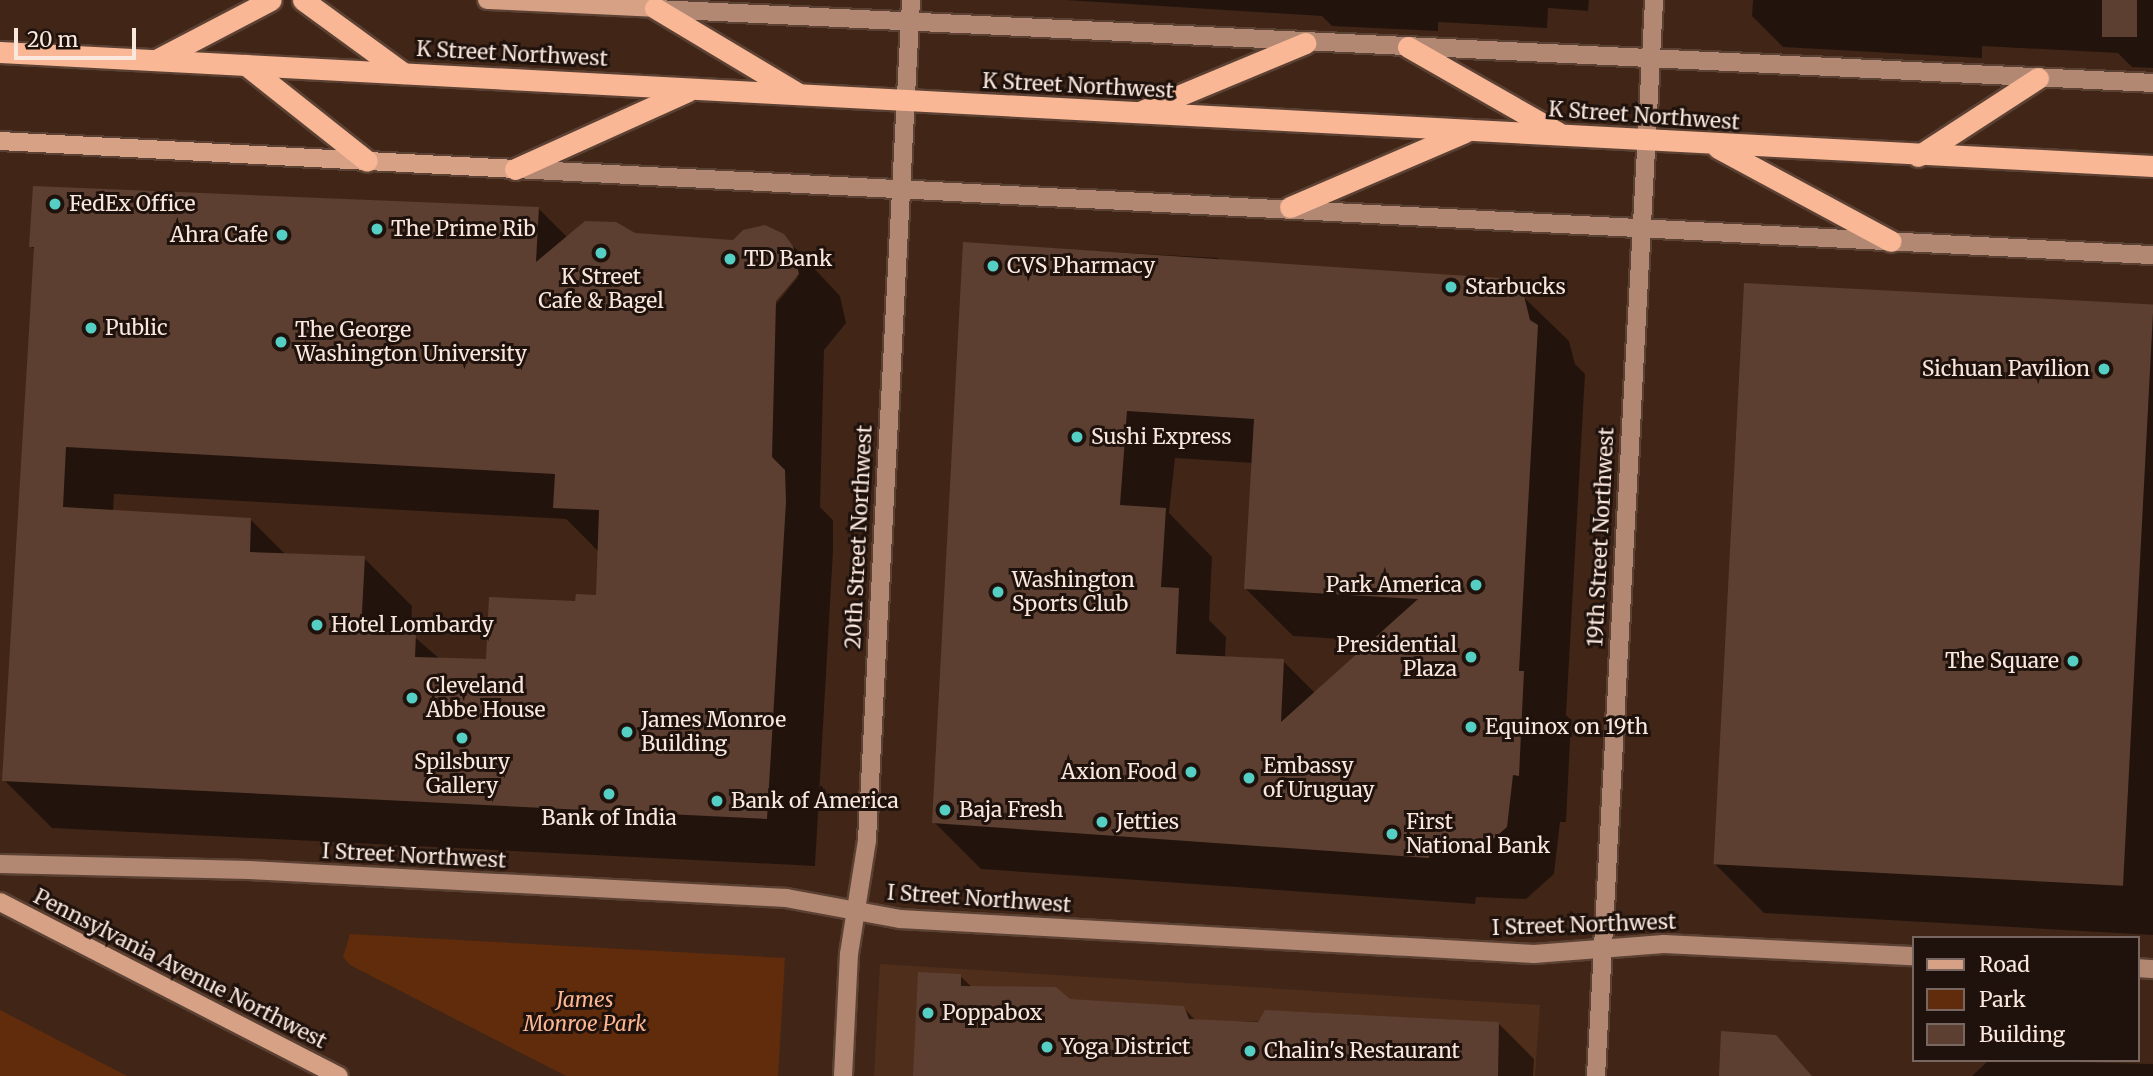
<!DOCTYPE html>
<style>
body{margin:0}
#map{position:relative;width:2153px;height:1076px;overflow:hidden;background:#412617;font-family:Merriweather,serif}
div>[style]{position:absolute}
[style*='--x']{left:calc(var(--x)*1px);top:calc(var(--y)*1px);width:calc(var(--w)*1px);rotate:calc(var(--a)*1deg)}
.built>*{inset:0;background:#4f2e1c}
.green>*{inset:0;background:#602c0c}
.shadow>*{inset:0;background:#0007}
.building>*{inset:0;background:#5c3f30;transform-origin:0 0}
.roads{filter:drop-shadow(2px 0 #5b4133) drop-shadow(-2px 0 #5b4133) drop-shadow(0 2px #5b4133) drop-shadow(0 -2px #5b4133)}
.secondary>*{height:18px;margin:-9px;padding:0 9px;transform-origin:9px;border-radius:9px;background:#b28873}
.primary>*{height:18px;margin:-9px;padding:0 9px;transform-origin:9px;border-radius:9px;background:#d7a185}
.highway>*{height:21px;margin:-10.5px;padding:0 10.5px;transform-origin:10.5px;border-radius:10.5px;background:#f9b796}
.dots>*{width:19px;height:19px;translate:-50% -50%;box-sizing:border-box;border:4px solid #1f120c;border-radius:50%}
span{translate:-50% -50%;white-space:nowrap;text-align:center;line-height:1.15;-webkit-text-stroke:6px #1f120c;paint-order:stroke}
.street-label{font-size:21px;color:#fae7de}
.poi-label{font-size:21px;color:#fae7de}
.left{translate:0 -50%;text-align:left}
.right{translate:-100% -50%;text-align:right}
.park-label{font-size:21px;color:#fcb692;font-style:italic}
.legend{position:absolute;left:1912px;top:936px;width:228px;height:126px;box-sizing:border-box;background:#1f120c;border:2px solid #776760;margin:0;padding:9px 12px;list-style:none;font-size:21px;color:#fae7de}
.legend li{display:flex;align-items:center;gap:14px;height:35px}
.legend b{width:35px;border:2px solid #776760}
.scale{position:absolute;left:14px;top:28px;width:122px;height:32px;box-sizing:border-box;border:4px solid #fae7de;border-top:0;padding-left:9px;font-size:21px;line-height:24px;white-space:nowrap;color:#fae7de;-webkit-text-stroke:5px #1f120c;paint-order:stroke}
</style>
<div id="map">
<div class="built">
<i style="clip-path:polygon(880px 964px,1540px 1005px,1535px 1076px,874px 1076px)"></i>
</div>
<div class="green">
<i style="clip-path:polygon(350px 934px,785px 958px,778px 1076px,566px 1076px,350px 965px,343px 957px)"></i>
<i style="clip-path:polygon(0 1010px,127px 1076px,0 1076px)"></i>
</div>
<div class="shadow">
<i style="clip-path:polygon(1065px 0,1589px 0,1588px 11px,1548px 8px,1547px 28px,1438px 22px,1438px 31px,1332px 26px,1322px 16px)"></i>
<i style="clip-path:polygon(1753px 0,2153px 0,2153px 68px,2132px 67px,2118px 53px,1982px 46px,1982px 58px,1783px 47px,1752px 16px)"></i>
<i style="clip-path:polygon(evenodd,538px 208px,568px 238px,635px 235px,734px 242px,783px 235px,840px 296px,846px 323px,824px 350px,820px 507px,833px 520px,833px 551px,815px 866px,52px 828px,4px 780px,35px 250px,31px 246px,538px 208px,794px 277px,798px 277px,772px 309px,769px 307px,794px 277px,538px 208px,114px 494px,566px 519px,599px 552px,598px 597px,577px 603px,488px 660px,440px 659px,411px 634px,412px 606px,364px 558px,286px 555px,251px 520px,113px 512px,114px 494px)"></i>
<i style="clip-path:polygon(evenodd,965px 244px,1218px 258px,1225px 265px,1508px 282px,1569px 341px,1575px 364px,1585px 374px,1566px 715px,1571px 720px,1566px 822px,1560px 822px,1554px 874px,1526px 899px,1476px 897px,1475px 904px,981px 869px,934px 822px,965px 244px,1175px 458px,1253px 463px,1246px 589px,1293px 636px,1374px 641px,1315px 693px,1283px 661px,1225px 658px,1226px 637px,1209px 620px,1212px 557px,1169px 513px,1175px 458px)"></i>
<i style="clip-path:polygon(2153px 306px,2153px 935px,1764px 913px,1715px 864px)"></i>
<i style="clip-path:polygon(960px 976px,973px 988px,1070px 1001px,1184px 1008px,1196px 1021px,1498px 1023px,1534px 1059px,1533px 1076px,916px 1076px)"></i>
<i style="clip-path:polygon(1989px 1060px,2153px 1064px,2153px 1076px,1972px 1076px)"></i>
</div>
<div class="building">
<i style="left:2102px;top:0;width:35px;height:37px"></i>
<i style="clip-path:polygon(evenodd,33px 186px,539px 207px,536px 262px,585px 221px,616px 222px,635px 233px,733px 240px,743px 230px,765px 225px,784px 234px,793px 246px,799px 274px,776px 301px,772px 457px,785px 470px,786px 502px,767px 819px,2px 781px,34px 247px,29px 247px,33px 186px,66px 447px,555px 474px,553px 508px,599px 510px,596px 595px,576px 594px,575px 601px,489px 597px,486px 659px,415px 657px,416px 633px,361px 630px,365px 556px,250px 552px,251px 518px,63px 507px,66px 447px)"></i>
<i style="clip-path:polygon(evenodd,963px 242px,1498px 278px,1523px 292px,1530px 320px,1538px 325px,1519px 671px,1524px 671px,1519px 776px,1513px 775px,1507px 827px,1478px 852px,1429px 851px,1429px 858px,932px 823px,963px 242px,1127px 411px,1254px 419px,1244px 589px,1418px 599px,1281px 722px,1284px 659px,1176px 654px,1179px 588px,1161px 587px,1166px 508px,1120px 505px,1127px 411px)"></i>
<i style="left:1744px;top:283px;width:410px;height:582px;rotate:3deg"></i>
<i style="clip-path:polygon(918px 972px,961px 974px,961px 986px,1056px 987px,1070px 999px,1184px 1006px,1189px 1019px,1258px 1022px,1265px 1010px,1499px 1022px,1498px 1076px,913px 1076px)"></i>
<i style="clip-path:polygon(1721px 1031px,1776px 1035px,1812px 1076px,1719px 1076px)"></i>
</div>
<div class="roads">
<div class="secondary">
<i style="--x:657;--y:9;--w:1498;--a:2.83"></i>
<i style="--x:515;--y:169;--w:1640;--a:3.01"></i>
<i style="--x:0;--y:864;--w:249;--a:1.4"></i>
<i style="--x:249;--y:870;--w:538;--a:2.98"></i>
<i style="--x:786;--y:898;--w:116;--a:10.4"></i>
<i style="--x:900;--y:919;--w:635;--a:3.16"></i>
<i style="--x:1534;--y:954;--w:130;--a:-4.4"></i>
<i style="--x:1664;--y:944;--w:249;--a:2.8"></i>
<i style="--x:2137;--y:968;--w:16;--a:4"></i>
<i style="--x:843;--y:1076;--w:122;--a:-87.2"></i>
<i style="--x:849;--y:954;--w:115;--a:-81"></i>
<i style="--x:867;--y:840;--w:841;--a:-87"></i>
<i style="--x:1596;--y:1076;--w:1078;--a:-86.91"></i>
</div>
<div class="primary">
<i style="--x:487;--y:0;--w:168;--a:2.7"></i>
<i style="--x:0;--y:141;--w:516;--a:3.11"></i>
<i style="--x:0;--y:902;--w:381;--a:27.2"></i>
</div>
<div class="highway">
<i style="--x:303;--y:0;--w:124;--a:36.1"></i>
<i style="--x:655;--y:8;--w:165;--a:30.9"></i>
<i style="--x:1408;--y:47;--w:172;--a:29.7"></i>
<i style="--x:0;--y:52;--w:2156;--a:3.03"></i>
<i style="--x:158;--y:59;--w:127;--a:-27.6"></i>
<i style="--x:246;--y:65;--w:154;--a:38.4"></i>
<i style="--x:1142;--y:111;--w:177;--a:-22.6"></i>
<i style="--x:1718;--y:148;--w:196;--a:28.3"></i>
<i style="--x:1918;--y:156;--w:143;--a:-33"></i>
<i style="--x:515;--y:169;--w:190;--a:-24.3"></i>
<i style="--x:1290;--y:207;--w:190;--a:-23.2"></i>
</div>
</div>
<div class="dots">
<i style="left:55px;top:204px;background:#55cec4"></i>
<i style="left:377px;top:229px;background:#55cec4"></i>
<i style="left:282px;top:235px;background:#55cec4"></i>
<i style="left:601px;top:253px;background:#55cec4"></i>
<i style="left:730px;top:259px;background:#55cec4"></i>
<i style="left:993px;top:266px;background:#55cec4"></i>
<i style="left:1451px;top:287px;background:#55cec4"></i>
<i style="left:91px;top:328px;background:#55cec4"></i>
<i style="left:281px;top:342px;background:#55cec4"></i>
<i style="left:2104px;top:369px;background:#55cec4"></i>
<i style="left:1077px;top:437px;background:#55cec4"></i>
<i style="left:1476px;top:585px;background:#55cec4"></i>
<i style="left:998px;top:592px;background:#55cec4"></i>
<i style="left:317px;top:625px;background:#55cec4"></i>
<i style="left:1471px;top:657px;background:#55cec4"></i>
<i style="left:2073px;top:661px;background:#55cec4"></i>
<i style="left:412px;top:698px;background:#55cec4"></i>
<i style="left:1471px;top:727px;background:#55cec4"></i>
<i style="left:627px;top:732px;background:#55cec4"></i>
<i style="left:462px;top:738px;background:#55cec4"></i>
<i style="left:1191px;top:772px;background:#55cec4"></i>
<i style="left:1249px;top:778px;background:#55cec4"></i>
<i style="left:609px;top:794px;background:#55cec4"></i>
<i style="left:717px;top:801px;background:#55cec4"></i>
<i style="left:945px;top:810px;background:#55cec4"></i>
<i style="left:1102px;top:822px;background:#55cec4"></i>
<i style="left:1392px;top:834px;background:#55cec4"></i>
<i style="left:928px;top:1013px;background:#55cec4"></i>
<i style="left:1047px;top:1047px;background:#55cec4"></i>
<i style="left:1250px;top:1051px;background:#55cec4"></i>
</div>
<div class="street-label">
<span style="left:512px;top:54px;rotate:3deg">K Street Northwest</span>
<span style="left:1078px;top:86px;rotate:3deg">K Street Northwest</span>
<span style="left:1644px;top:116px;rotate:4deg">K Street Northwest</span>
<span style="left:859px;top:537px;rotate:-87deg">20th Street Northwest</span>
<span style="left:1601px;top:537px;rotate:-87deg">19th Street Northwest</span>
<span style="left:414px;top:856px;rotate:3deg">I Street Northwest</span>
<span style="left:979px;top:899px;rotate:4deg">I Street Northwest</span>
<span style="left:1584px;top:925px;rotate:-2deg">I Street Northwest</span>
<span style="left:180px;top:969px;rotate:27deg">Pennsylvania Avenue Northwest</span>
</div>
<div class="poi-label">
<span class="left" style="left:69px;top:204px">FedEx Office</span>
<span class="left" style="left:391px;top:229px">The Prime Rib</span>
<span class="right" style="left:268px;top:235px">Ahra Cafe</span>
<span class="left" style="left:744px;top:259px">TD Bank</span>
<span class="left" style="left:1007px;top:266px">CVS Pharmacy</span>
<span style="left:601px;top:289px">K Street<br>Cafe &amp; Bagel</span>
<span class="left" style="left:1465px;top:287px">Starbucks</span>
<span class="left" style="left:105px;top:328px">Public</span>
<span class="left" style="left:295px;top:342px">The George<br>Washington University</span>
<span class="right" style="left:2090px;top:369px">Sichuan Pavilion</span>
<span class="left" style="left:1091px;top:437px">Sushi Express</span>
<span class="left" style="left:1012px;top:592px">Washington<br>Sports Club</span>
<span class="right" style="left:1462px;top:585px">Park America</span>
<span class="left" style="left:331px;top:625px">Hotel Lombardy</span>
<span class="right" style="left:1457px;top:657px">Presidential<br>Plaza</span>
<span class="right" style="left:2059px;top:661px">The Square</span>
<span class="left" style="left:426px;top:698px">Cleveland<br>Abbe House</span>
<span class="left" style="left:641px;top:732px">James Monroe<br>Building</span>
<span class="left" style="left:1485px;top:727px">Equinox on 19th</span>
<span style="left:462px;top:774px">Spilsbury<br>Gallery</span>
<span class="left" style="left:1263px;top:778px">Embassy<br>of Uruguay</span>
<span class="right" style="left:1177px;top:772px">Axion Food</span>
<span class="left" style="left:731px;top:801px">Bank of America</span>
<span class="left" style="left:959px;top:810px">Baja Fresh</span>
<span style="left:609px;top:818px">Bank of India</span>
<span class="left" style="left:1116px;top:822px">Jetties</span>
<span class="left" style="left:1406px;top:834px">First<br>National Bank</span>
<span class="left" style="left:942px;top:1013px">Poppabox</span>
<span class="left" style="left:1061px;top:1047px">Yoga District</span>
<span class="left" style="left:1264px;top:1051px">Chalin's Restaurant</span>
</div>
<div class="park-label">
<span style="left:585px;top:1012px">James<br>Monroe Park</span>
</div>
<ul class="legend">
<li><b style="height:9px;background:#d7a185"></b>Road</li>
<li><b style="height:19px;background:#602c0c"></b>Park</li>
<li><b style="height:19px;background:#5c3f30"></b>Building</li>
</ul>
<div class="scale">20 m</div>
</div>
